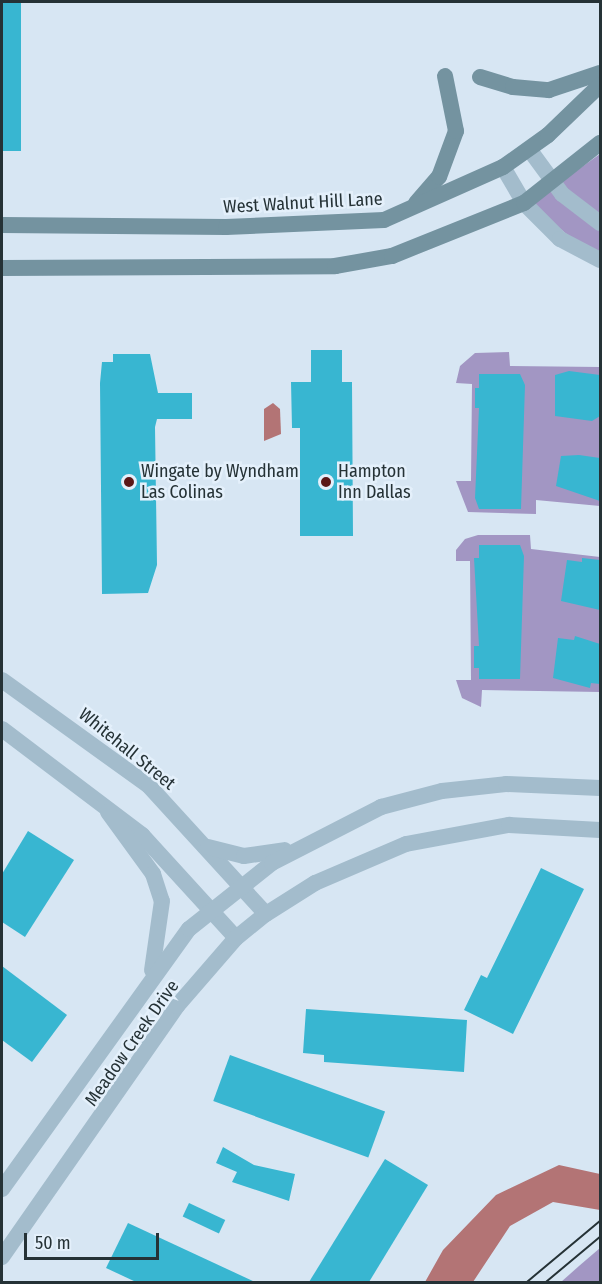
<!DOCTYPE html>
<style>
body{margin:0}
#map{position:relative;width:602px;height:1284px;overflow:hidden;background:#d7e6f3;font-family:"Fira Sans Condensed",sans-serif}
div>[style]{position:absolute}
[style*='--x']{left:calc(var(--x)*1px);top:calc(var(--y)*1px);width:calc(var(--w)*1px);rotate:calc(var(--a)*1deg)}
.green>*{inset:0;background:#a296c3}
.water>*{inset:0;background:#b37475}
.building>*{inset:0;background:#38b6d1;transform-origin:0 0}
.tertiary>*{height:16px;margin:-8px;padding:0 8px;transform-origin:8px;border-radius:8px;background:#a3bccc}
.secondary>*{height:16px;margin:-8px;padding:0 8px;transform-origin:8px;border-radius:8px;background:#7493a0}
.tram>*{height:1.5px;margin:-0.75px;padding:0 0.75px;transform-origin:0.75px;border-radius:0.75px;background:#253236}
.dots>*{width:16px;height:16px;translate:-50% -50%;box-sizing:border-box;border:3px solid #e4f0fb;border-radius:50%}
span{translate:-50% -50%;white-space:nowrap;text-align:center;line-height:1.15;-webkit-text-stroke:5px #e4f0fb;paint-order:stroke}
.street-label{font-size:18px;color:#253236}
.poi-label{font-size:18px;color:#253236}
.left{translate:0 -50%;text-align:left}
.frame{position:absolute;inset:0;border:3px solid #253236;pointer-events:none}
.scale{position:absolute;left:24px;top:1233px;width:135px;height:27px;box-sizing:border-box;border:3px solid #253236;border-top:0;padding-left:8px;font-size:18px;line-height:21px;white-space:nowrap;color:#253236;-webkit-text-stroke:4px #e4f0fb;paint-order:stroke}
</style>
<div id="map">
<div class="green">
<i style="clip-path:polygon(600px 154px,600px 252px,580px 245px,530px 204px)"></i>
<i style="clip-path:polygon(509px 352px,510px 366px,600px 367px,600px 506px,536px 500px,536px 514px,468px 512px,456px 481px,471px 481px,472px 384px,456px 383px,460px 366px,475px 353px)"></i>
<i style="clip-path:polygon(478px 535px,530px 535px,531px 549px,600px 557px,600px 692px,482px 690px,481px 707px,462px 698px,456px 680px,471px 680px,470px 561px,456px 561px,456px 550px,465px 539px)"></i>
<i style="clip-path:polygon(600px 1248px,600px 1282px,561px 1282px,579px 1266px)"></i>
</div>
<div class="water">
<i style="clip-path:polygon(273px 403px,280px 409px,281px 434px,264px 441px,264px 409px)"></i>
<i style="clip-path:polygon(559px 1165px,600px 1174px,600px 1210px,553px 1202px,510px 1226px,473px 1282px,425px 1282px,443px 1250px,496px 1195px)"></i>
</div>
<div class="building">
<i style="left:2px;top:2px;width:19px;height:149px"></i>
<i style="clip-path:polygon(311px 350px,342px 350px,342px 382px,352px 382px,353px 536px,300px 536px,300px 428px,292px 428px,291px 382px,311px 382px)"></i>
<i style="clip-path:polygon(113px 354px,150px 354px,158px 393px,192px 393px,192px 419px,157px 419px,155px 427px,157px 565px,148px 593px,102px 594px,100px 383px,102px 362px,113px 362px)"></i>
<i style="clip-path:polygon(569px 371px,600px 375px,600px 416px,592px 421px,555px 416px,555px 375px)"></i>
<i style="clip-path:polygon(479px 374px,520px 374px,525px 385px,521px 509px,479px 509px,475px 498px,479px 408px,475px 408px,475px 388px,479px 388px)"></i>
<i style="clip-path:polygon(579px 455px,600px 458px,600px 501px,556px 486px,561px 456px)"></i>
<i style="clip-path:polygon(479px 545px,520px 545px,524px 556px,520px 679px,479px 679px,479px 668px,474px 668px,474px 646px,479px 646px,474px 558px,479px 558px)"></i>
<i style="clip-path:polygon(582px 558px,600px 560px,600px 610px,561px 601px,567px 560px,582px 562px)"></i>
<i style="clip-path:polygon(575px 636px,600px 644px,600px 684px,591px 683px,590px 688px,553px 678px,558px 638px,574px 640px)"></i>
<i style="clip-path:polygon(28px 831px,74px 860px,25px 937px,2px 922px,2px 874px)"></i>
<i style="clip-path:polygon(541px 868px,584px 889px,513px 1034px,464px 1010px,481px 975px,487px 978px)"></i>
<i style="clip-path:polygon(2px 966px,67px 1015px,32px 1062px,2px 1040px)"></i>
<i style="clip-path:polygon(306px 1009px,467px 1020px,464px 1072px,324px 1062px,324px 1055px,303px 1053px)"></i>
<i style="left:230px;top:1055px;width:165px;height:49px;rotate:20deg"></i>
<i style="clip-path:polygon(223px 1147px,254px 1165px,295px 1174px,289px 1201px,232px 1182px,237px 1172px,216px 1163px)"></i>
<i style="clip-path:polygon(385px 1159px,428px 1185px,369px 1282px,309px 1282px)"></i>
<i style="left:189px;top:1203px;width:40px;height:15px;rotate:25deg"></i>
<i style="clip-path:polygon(128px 1223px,255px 1282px,136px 1282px,106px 1268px)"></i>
</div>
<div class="tertiary">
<i style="--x:529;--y:149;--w:56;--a:53.7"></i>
<i style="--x:562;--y:194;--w:48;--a:37.3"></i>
<i style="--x:503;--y:167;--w:42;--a:59.7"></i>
<i style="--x:524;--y:203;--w:51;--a:45"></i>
<i style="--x:560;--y:239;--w:45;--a:27.7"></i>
<i style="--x:2;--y:680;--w:181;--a:35.8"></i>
<i style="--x:149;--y:786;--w:173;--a:47.6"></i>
<i style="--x:2;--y:729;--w:176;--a:37.1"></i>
<i style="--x:142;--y:835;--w:139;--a:47.6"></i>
<i style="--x:108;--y:812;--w:77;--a:54"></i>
<i style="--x:153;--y:874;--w:28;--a:72"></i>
<i style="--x:162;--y:901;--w:70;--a:98.2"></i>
<i style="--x:208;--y:847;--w:37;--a:14"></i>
<i style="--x:244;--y:856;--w:41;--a:-8.3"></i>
<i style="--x:2;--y:1189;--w:320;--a:-54.3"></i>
<i style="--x:189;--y:929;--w:106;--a:-38.5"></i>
<i style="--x:272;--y:863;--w:123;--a:-27.2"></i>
<i style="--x:381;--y:807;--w:63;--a:-14.7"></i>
<i style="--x:442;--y:791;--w:64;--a:-6.2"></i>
<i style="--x:506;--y:784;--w:94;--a:2.4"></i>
<i style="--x:2;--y:1257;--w:306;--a:-55.1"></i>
<i style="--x:177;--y:1006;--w:90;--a:-49.1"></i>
<i style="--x:236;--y:938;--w:38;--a:-39"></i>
<i style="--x:266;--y:914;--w:58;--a:-32.3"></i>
<i style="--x:315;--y:883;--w:99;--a:-23.2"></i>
<i style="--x:406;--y:844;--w:105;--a:-10.5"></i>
<i style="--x:509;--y:825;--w:91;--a:3.1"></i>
</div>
<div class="secondary">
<i style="--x:480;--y:77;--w:34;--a:17"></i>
<i style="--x:513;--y:87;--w:36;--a:5"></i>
<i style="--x:549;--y:90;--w:54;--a:-18.4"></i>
<i style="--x:416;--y:203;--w:35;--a:-49"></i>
<i style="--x:439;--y:177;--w:49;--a:-69.7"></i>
<i style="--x:456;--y:131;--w:56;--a:-101.3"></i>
<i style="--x:2;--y:225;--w:224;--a:0.5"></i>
<i style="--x:226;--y:227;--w:158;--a:-2.5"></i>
<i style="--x:384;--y:220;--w:130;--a:-24"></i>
<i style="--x:503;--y:167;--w:55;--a:-35.4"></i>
<i style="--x:548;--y:135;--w:72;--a:-43.9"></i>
<i style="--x:2;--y:268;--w:333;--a:-0.3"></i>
<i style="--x:335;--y:266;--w:58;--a:-10"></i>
<i style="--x:392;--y:256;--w:142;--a:-21.9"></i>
<i style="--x:524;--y:203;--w:97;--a:-38.3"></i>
</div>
<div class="tram">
<i style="--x:527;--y:1282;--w:95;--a:-39.9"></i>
<i style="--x:546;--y:1282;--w:70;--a:-39.8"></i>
</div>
<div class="dots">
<i style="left:129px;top:482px;background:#5b1818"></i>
<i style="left:326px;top:482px;background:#5b1818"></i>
</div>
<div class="street-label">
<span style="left:303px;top:203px;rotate:-3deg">West Walnut Hill Lane</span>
<span style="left:127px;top:749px;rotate:39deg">Whitehall Street</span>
<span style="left:132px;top:1043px;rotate:-55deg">Meadow Creek Drive</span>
</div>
<div class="poi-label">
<span class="left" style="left:141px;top:482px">Wingate by Wyndham<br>Las Colinas</span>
<span class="left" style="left:338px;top:482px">Hampton<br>Inn Dallas</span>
</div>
<div class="frame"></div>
<div class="scale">50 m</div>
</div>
